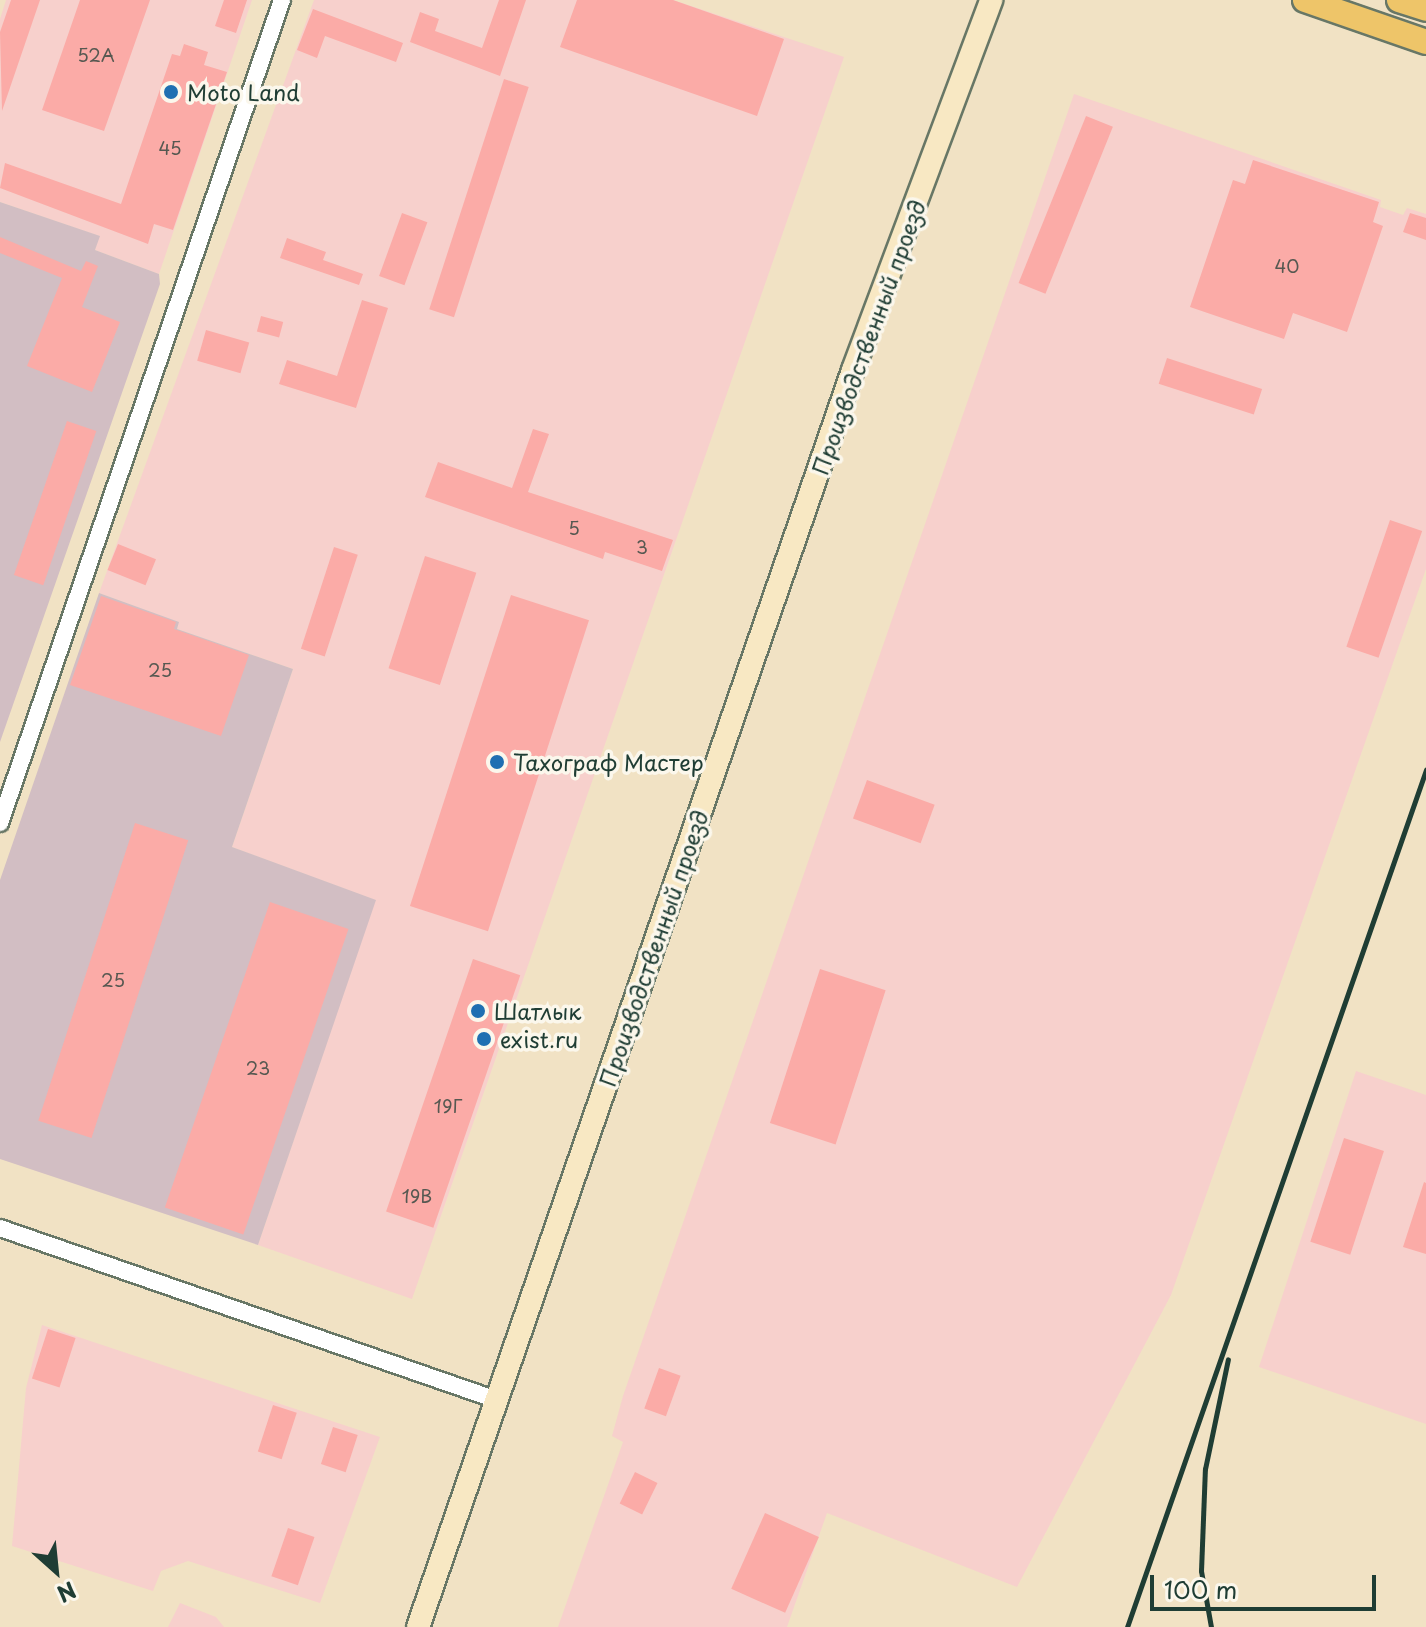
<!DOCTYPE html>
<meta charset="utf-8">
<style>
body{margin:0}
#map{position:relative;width:1426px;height:1627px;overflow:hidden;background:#f1e2c4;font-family:"Playpen Sans",sans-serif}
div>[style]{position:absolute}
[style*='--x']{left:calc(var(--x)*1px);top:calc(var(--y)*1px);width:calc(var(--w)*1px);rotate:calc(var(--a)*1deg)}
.built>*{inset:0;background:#f7d0cc}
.industrial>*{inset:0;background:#d2bec3}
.building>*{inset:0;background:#fbaba7;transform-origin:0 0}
.roads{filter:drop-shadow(2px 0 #687766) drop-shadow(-2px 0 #687766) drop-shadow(0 2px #687766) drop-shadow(0 -2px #687766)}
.street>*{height:16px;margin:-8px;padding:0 8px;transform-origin:8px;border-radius:8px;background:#fff}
.secondary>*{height:22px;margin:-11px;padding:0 11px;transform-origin:11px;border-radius:11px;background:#f8e8c3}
.primary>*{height:24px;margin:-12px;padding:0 12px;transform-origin:12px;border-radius:12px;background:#eec569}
.rail>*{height:5px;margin:-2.5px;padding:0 2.5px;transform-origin:2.5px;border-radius:2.5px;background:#1f3d34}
.dots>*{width:22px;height:22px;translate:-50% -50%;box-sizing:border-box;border:4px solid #fbf7ec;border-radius:50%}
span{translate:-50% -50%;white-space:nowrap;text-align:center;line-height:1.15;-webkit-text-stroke:7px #fbf7ec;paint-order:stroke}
.number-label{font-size:18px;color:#565851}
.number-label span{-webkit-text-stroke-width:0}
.poi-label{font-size:22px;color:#1f3d34}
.left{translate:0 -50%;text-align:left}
.street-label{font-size:22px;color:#1f3d34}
.north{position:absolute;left:16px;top:1531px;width:80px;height:80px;-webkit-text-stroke:6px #fbf7ec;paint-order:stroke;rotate:153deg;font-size:22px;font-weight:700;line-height:32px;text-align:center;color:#1f3d34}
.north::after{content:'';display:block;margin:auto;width:28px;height:36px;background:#1f3d34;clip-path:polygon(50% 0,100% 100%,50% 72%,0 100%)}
.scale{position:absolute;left:1150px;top:1575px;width:226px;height:36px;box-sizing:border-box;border:4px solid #1f3d34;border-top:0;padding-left:10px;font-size:24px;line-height:28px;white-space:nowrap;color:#1f3d34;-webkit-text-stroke:6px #fbf7ec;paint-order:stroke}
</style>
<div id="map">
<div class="built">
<i style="clip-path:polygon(6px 0,252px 0,159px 274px,95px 250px,99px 236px,0 202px,0 19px)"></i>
<i style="clip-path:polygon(314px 0,673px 0,844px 57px,412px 1299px,258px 1245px,375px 900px,232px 847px,293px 669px,177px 629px,178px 622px,99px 593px)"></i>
<i style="clip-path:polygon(1074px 94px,1381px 200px,1380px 207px,1403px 215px,1407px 208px,1426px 214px,1426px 569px,1171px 1295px,1017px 1587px,827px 1513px,787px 1627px,558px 1627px,623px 1442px,612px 1436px,623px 1396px)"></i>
<i style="clip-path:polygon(1356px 1071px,1426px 1095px,1426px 1424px,1259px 1367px)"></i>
<i style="clip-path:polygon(42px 1325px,380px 1437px,320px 1603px,188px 1561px,161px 1571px,153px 1591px,12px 1546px,26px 1388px)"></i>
<i style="clip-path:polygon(180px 1603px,216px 1617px,224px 1627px,168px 1627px)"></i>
</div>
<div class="industrial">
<i style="clip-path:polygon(0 202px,100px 236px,95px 250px,159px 274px,160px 284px,0 742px)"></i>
<i style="clip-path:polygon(99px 593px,179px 622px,177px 629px,293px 669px,232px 847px,376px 900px,258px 1245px,0 1159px,0 880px)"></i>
</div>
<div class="building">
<i style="clip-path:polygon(11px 0,40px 0,2px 111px,0 32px)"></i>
<i style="clip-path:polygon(80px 0,150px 0,104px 131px,42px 110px)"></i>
<i style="clip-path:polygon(224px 0,247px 0,236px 33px,215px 26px)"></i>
<i style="clip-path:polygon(499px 0,526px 0,500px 76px,410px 42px,420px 12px,439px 19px,435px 31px,482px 48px)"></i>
<i style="clip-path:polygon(577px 0,673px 0,784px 39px,757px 116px,560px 47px)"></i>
<i style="clip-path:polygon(313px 9px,403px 43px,396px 62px,325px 36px,317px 58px,297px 50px)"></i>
<i style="clip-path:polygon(184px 44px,208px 52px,204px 65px,227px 72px,173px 230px,154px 224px,148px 244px,0 188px,5px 163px,121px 204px,172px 54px,180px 56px)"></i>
<i style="left:504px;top:79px;width:26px;height:242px;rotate:18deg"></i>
<i style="left:1086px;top:116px;width:29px;height:180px;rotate:22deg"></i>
<i style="clip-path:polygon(1253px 160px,1379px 202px,1373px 222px,1383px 226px,1347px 332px,1293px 313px,1284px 339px,1190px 307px,1233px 180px,1245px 184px)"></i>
<i style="left:402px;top:213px;width:27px;height:67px;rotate:20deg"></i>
<i style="clip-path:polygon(1410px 213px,1426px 218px,1426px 240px,1403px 232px)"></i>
<i style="clip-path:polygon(0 237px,81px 271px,86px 261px,98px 266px,82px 307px,120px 322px,92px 392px,27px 366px,62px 278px,0 253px)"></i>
<i style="clip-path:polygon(287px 238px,326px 252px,323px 260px,363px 274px,359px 285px,280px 258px)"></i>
<i style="clip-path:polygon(362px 300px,388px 308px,356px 408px,279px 384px,287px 360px,337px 376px)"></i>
<i style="left:261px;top:316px;width:23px;height:16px;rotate:15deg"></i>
<i style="left:206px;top:330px;width:45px;height:32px;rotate:16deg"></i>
<i style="left:1167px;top:358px;width:100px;height:27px;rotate:18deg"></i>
<i style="left:67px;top:421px;width:31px;height:163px;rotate:19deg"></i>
<i style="clip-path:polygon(533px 429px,549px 434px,528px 492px,673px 540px,662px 571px,605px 552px,603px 559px,425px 497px,438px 462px,512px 488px)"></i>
<i style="left:1390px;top:520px;width:34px;height:134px;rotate:19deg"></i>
<i style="left:118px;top:544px;width:41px;height:28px;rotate:22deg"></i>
<i style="left:334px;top:547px;width:25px;height:107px;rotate:18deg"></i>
<i style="left:425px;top:556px;width:54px;height:118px;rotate:18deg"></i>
<i style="left:511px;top:595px;width:82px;height:327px;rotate:18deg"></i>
<i style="clip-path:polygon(101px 596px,176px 622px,174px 629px,249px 655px,221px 736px,70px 685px)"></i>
<i style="left:867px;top:780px;width:72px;height:41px;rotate:20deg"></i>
<i style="left:135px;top:823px;width:56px;height:313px;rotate:18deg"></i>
<i style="left:270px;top:902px;width:83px;height:323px;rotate:19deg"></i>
<i style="left:473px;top:959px;width:50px;height:267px;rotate:19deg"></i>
<i style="left:820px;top:969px;width:69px;height:162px;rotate:18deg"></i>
<i style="left:1344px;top:1138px;width:42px;height:109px;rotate:18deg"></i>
<i style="clip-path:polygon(1424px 1182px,1426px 1183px,1426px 1254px,1403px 1247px)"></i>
<i style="left:48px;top:1329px;width:29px;height:52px;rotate:18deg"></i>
<i style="left:659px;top:1368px;width:23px;height:43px;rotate:20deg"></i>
<i style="left:273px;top:1405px;width:25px;height:49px;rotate:18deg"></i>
<i style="left:333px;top:1427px;width:26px;height:39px;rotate:18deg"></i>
<i style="left:635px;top:1472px;width:25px;height:35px;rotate:26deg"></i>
<i style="left:765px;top:1513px;width:59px;height:83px;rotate:24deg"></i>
<i style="left:288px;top:1528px;width:28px;height:51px;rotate:19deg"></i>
</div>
<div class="roads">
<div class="street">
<i style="--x:0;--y:823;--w:870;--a:-71.09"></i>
<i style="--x:0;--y:1228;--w:526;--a:19.09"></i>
</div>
<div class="secondary">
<i style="--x:418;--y:1627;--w:1330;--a:-70.91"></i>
<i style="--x:853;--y:370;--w:395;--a:-69.5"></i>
</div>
<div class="primary">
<i style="--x:1305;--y:0;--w:128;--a:19.1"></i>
<i style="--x:1399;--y:0;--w:28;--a:18"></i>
</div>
</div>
<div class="rail">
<i style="--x:1127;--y:1627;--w:908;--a:-70.77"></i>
<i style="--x:1211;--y:1627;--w:57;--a:-100.1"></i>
<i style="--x:1201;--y:1571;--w:102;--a:-87.8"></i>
<i style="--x:1205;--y:1469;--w:112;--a:-78.2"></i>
</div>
<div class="dots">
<i style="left:171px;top:92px;background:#1f6fb2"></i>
<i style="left:497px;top:762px;background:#1f6fb2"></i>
<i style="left:478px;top:1011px;background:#1f6fb2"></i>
<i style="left:484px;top:1039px;background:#1f6fb2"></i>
</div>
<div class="number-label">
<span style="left:96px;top:55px">52А</span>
<span style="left:170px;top:148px">45</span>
<span style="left:1287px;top:266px">40</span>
<span style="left:574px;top:528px">5</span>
<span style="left:642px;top:547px">3</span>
<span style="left:160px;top:670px">25</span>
<span style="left:113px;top:980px">25</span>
<span style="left:258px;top:1068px">23</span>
<span style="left:448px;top:1106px">19Г</span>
<span style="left:417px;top:1196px">19В</span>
</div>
<div class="poi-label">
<span class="left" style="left:187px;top:92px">Moto Land</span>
<span class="left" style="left:513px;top:762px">Тахограф Мастер</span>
<span class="left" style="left:494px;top:1011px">Шатлык</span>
<span class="left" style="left:500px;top:1039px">exist.ru</span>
</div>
<div class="street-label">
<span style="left:868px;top:337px;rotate:-70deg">Производственный проезд</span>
<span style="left:653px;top:948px;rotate:-71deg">Производственный проезд</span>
</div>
<div class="north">N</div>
<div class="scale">100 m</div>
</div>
